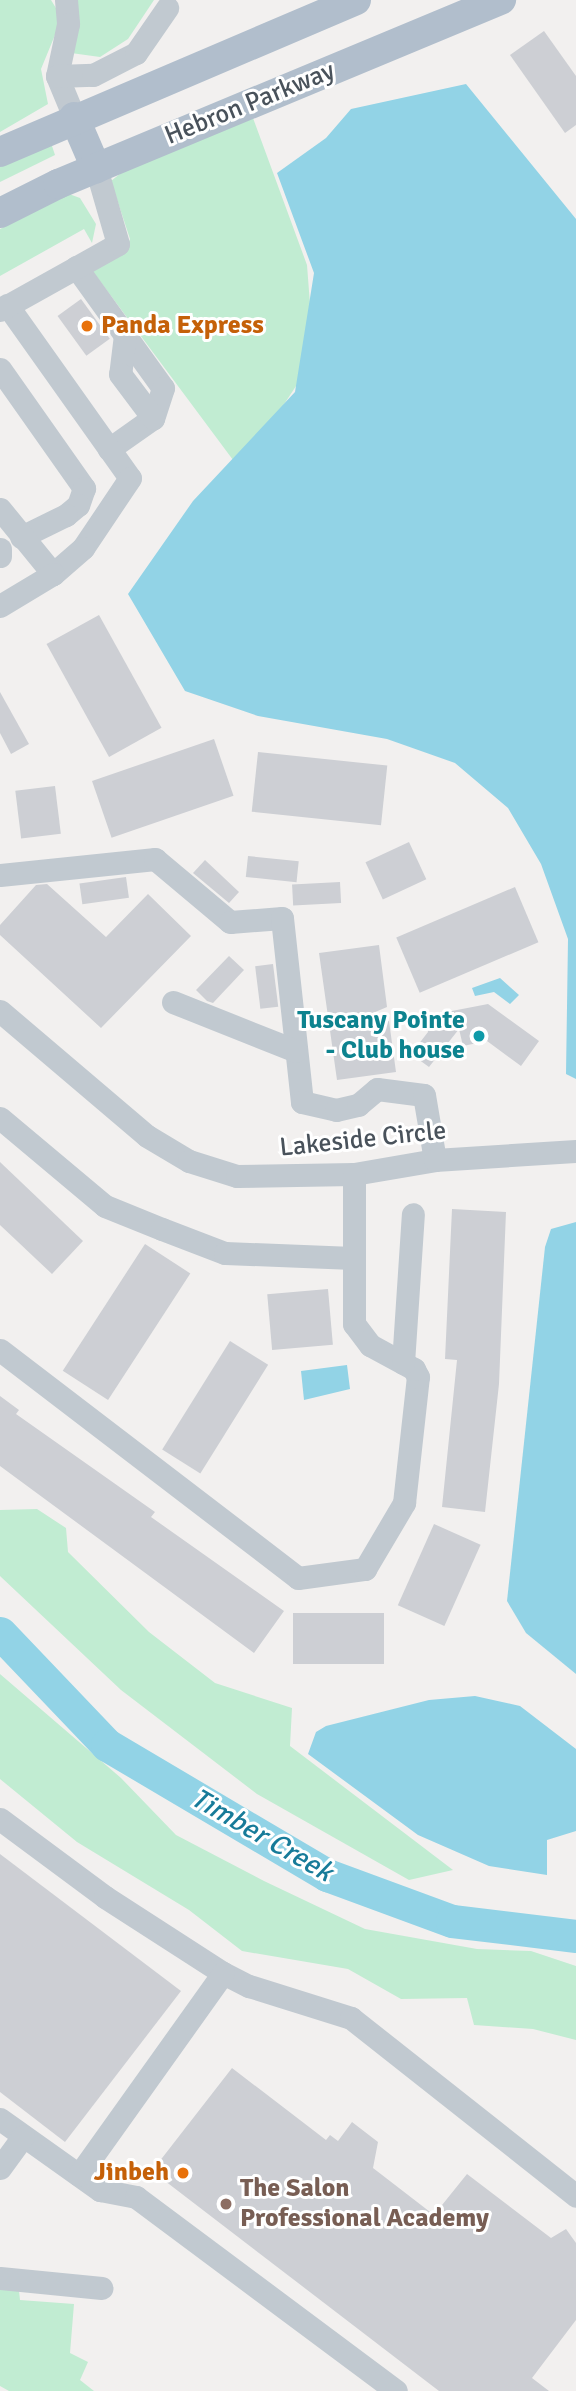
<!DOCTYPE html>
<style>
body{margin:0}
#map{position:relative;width:576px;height:2391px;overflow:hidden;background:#f2f0ef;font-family:Signika,sans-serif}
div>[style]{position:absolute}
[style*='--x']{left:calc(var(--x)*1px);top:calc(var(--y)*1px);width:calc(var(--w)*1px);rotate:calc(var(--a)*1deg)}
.green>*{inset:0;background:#c1ecd2}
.water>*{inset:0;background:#92d3e6}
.river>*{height:33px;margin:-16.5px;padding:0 16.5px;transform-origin:16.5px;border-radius:16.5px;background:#92d3e6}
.building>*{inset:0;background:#cdcfd4;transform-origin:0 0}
.minor>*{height:23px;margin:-11.5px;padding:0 11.5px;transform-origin:11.5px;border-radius:11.5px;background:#c1c9d0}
.major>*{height:30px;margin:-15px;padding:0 15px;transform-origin:15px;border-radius:15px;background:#b1becc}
.dots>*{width:19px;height:19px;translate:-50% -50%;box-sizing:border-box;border:4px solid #fff;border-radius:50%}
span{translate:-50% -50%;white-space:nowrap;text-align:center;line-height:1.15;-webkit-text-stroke:6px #fff;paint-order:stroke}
.street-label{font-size:26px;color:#49525b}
.food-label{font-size:26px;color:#c56008;font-weight:700}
.left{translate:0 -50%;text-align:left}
.right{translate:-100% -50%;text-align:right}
.culture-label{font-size:26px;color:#0d838f;font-weight:700}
.education-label{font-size:26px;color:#785e54;font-weight:700}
.water-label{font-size:28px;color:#177b99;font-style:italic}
</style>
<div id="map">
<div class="green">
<i style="clip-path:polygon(0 0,51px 0,62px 18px,41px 69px,48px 104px,0 132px)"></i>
<i style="clip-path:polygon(77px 0,154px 0,128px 39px,100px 57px,71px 53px)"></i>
<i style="clip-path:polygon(253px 118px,307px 265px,311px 317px,300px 380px,269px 427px,236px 464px,91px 269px,126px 249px,130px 239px,111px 181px,126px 169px)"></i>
<i style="clip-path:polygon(45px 146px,52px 146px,55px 155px,0 182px,0 167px)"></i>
<i style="clip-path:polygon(69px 194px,80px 198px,96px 224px,92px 243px,84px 229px,0 276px,0 229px)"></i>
<i style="clip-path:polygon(37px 1509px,66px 1528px,68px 1552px,149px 1632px,215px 1683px,292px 1708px,290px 1746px,453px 1870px,409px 1880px,257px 1794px,121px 1690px,0 1576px,0 1510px)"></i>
<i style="clip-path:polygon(0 1674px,121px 1778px,176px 1835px,264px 1881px,365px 1929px,477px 1949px,531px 1951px,576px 1966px,576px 2040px,533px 2029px,474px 2025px,467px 1998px,401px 1999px,348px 1969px,242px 1951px,189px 1910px,77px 1842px,0 1779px)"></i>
<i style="clip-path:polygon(0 2289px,19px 2291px,20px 2300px,74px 2304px,70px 2353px,88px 2362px,80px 2380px,94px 2391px,9px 2391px,0 2386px)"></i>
</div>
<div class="water">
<i style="clip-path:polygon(466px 84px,576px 219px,576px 1079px,566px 1074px,568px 939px,541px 864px,508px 808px,455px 763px,387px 739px,258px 716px,185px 691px,128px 594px,193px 501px,295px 392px,314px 273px,277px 173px,326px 138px,351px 109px)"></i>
<i style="clip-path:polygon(500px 978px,519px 995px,510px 1004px,494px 992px,475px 996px,472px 988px)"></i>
<i style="clip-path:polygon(576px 1222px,576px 1674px,526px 1633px,507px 1601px,545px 1247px,551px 1229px)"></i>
<i style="clip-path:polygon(347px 1365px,350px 1389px,304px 1400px,301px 1371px)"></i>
<i style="clip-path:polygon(475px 1696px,520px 1706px,576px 1749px,576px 1831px,547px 1840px,547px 1875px,489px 1866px,418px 1835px,308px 1754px,316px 1732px,326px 1726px,429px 1700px)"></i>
</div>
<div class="river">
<i style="--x:0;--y:1633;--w:155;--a:46.3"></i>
<i style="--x:107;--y:1745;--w:256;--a:30.6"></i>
<i style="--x:327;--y:1875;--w:133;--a:20.2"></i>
<i style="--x:452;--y:1921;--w:125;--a:6.9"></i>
</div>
<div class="building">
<i style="clip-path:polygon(544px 31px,576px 76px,576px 125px,565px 133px,510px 55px)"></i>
<i style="left:81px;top:299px;width:49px;height:29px;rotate:54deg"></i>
<i style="left:99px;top:615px;width:129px;height:60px;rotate:61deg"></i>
<i style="clip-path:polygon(0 692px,29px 744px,11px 754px,0 733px)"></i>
<i style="left:214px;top:739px;width:60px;height:129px;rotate:71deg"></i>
<i style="left:258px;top:752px;width:130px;height:60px;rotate:6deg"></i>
<i style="left:55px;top:786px;width:48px;height:40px;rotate:83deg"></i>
<i style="left:409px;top:842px;width:41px;height:48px;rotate:65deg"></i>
<i style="left:248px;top:856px;width:51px;height:21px;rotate:6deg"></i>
<i style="clip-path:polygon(205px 860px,239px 892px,229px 903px,193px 873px)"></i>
<i style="left:126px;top:877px;width:21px;height:47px;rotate:82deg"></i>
<i style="left:340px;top:882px;width:21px;height:48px;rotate:87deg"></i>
<i style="clip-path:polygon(47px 884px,106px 937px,148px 894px,191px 936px,101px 1028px,0 935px,0 925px,36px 885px)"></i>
<i style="left:515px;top:887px;width:60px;height:129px;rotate:67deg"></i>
<i style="clip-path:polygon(379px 945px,387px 1007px,340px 1027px,389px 1021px,396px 1072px,337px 1080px,319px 953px)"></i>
<i style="clip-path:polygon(229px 956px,244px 970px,213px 1003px,207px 1001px,196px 990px)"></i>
<i style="left:273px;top:964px;width:43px;height:18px;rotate:83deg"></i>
<i style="clip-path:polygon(488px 1004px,539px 1041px,521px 1066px,487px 1041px,463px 1046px,459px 1029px,429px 1067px,411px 1054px,428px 1032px,426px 1016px)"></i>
<i style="clip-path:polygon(0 1162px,83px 1241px,52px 1274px,0 1225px)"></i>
<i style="clip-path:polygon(452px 1209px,506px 1212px,499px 1384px,485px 1512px,442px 1507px,457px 1360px,445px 1359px)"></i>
<i style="left:145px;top:1244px;width:54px;height:151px;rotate:33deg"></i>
<i style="left:328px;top:1289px;width:56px;height:61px;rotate:85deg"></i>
<i style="left:230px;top:1341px;width:45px;height:128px;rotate:32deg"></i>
<i style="clip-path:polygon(0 1396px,19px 1410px,16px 1414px,155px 1512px,151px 1517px,284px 1611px,254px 1653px,0 1466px)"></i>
<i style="left:434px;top:1524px;width:51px;height:89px;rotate:24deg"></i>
<i style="left:293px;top:1613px;width:91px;height:51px"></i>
<i style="clip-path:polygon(0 1854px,181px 1991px,65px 2142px,0 2092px)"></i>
<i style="clip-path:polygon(232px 2068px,326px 2140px,330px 2135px,338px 2141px,352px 2122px,378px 2142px,373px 2168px,434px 2215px,467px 2174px,551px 2238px,566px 2229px,576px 2243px,576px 2320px,532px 2378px,549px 2391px,439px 2391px,152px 2171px)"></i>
</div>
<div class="minor">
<i style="--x:66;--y:0;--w:24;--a:85"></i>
<i style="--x:68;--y:24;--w:53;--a:101.9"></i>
<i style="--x:57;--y:76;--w:44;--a:67.5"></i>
<i style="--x:57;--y:76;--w:36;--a:-2"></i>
<i style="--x:93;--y:75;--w:48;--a:-27.1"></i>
<i style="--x:136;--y:53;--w:55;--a:-55.4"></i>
<i style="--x:76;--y:267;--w:149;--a:54.3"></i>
<i style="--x:163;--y:388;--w:32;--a:108"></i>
<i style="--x:153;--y:418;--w:54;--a:144.8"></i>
<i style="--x:7;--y:305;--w:212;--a:54.6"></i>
<i style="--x:130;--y:478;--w:84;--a:123.9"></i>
<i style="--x:83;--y:548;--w:40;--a:139"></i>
<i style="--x:0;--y:310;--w:135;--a:-29.2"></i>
<i style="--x:118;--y:244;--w:79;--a:-106.1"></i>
<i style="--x:125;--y:335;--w:39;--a:97"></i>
<i style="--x:120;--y:374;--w:55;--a:53.1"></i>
<i style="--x:0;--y:369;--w:146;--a:54.8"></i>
<i style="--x:84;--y:488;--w:18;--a:109"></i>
<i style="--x:78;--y:505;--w:16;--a:140"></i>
<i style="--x:66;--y:515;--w:50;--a:153.9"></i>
<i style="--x:0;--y:509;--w:84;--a:50.8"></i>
<i style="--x:53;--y:574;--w:62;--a:148.9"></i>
<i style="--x:0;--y:549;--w:7;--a:90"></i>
<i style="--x:0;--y:875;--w:156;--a:-5.9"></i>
<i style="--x:155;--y:859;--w:98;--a:40"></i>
<i style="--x:230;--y:922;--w:52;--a:-4.4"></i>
<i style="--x:282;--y:918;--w:185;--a:83.8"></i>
<i style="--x:302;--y:1102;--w:35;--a:13"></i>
<i style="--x:336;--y:1110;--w:23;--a:-13"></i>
<i style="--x:358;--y:1105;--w:25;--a:-40"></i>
<i style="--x:377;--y:1089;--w:47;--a:7.3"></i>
<i style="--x:424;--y:1095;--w:66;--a:80.4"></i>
<i style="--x:173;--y:1002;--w:132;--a:21.7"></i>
<i style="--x:0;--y:1011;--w:193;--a:40.4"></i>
<i style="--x:147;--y:1136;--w:49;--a:30.8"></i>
<i style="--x:189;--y:1161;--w:50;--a:17.4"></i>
<i style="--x:237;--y:1176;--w:117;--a:-1"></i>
<i style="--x:354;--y:1174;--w:82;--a:-9.8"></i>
<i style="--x:435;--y:1160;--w:141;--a:-3.7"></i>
<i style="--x:0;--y:1118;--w:137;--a:40"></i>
<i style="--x:105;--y:1206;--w:61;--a:22"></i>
<i style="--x:162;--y:1229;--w:67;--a:20.9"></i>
<i style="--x:225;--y:1253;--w:128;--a:2.2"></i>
<i style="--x:0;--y:1350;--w:375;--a:37.4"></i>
<i style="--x:298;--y:1578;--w:68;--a:-7.7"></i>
<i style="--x:365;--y:1569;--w:77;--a:-59.4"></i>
<i style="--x:404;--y:1503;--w:127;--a:-83.7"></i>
<i style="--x:418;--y:1377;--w:9;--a:-117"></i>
<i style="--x:414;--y:1369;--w:50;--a:-151.4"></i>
<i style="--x:370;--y:1345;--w:26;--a:-127"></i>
<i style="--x:354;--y:1324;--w:150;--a:-90"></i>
<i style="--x:403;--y:1363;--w:149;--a:-86.2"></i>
<i style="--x:0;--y:1819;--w:131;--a:36.6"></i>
<i style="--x:105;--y:1897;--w:140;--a:32.8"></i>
<i style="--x:223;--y:1973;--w:29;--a:27"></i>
<i style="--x:249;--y:1986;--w:107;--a:17.4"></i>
<i style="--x:351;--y:2018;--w:287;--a:38.3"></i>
<i style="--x:0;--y:2119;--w:123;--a:35.4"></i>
<i style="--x:100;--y:2190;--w:37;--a:11"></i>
<i style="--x:136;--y:2197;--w:324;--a:36.7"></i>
<i style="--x:0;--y:2168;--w:39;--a:-54"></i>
<i style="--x:79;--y:2175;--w:248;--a:-54.5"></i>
<i style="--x:0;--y:2278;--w:102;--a:5.6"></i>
</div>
<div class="major">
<i style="--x:74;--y:117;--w:56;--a:66.7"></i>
<i style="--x:0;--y:152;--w:387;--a:-23.1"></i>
<i style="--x:0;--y:213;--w:65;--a:-26.6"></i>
<i style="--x:58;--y:184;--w:480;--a:-22.6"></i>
</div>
<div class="dots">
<i style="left:87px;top:326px;background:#e8710a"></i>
<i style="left:479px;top:1036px;background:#0f9aa8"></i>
<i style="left:183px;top:2173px;background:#e8710a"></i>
<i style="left:226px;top:2204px;background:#8d6e63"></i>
</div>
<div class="street-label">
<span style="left:250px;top:104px;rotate:-22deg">Hebron Parkway</span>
<span style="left:363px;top:1140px;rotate:-6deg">Lakeside Circle</span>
</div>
<div class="food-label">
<span class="left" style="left:101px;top:326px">Panda Express</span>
<span class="right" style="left:169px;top:2173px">Jinbeh</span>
</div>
<div class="culture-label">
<span class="right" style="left:465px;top:1036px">Tuscany Pointe<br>- Club house</span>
</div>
<div class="education-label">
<span class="left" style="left:240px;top:2204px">The Salon<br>Professional Academy</span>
</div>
<div class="water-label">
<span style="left:262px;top:1835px;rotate:30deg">Timber Creek</span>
</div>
</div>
